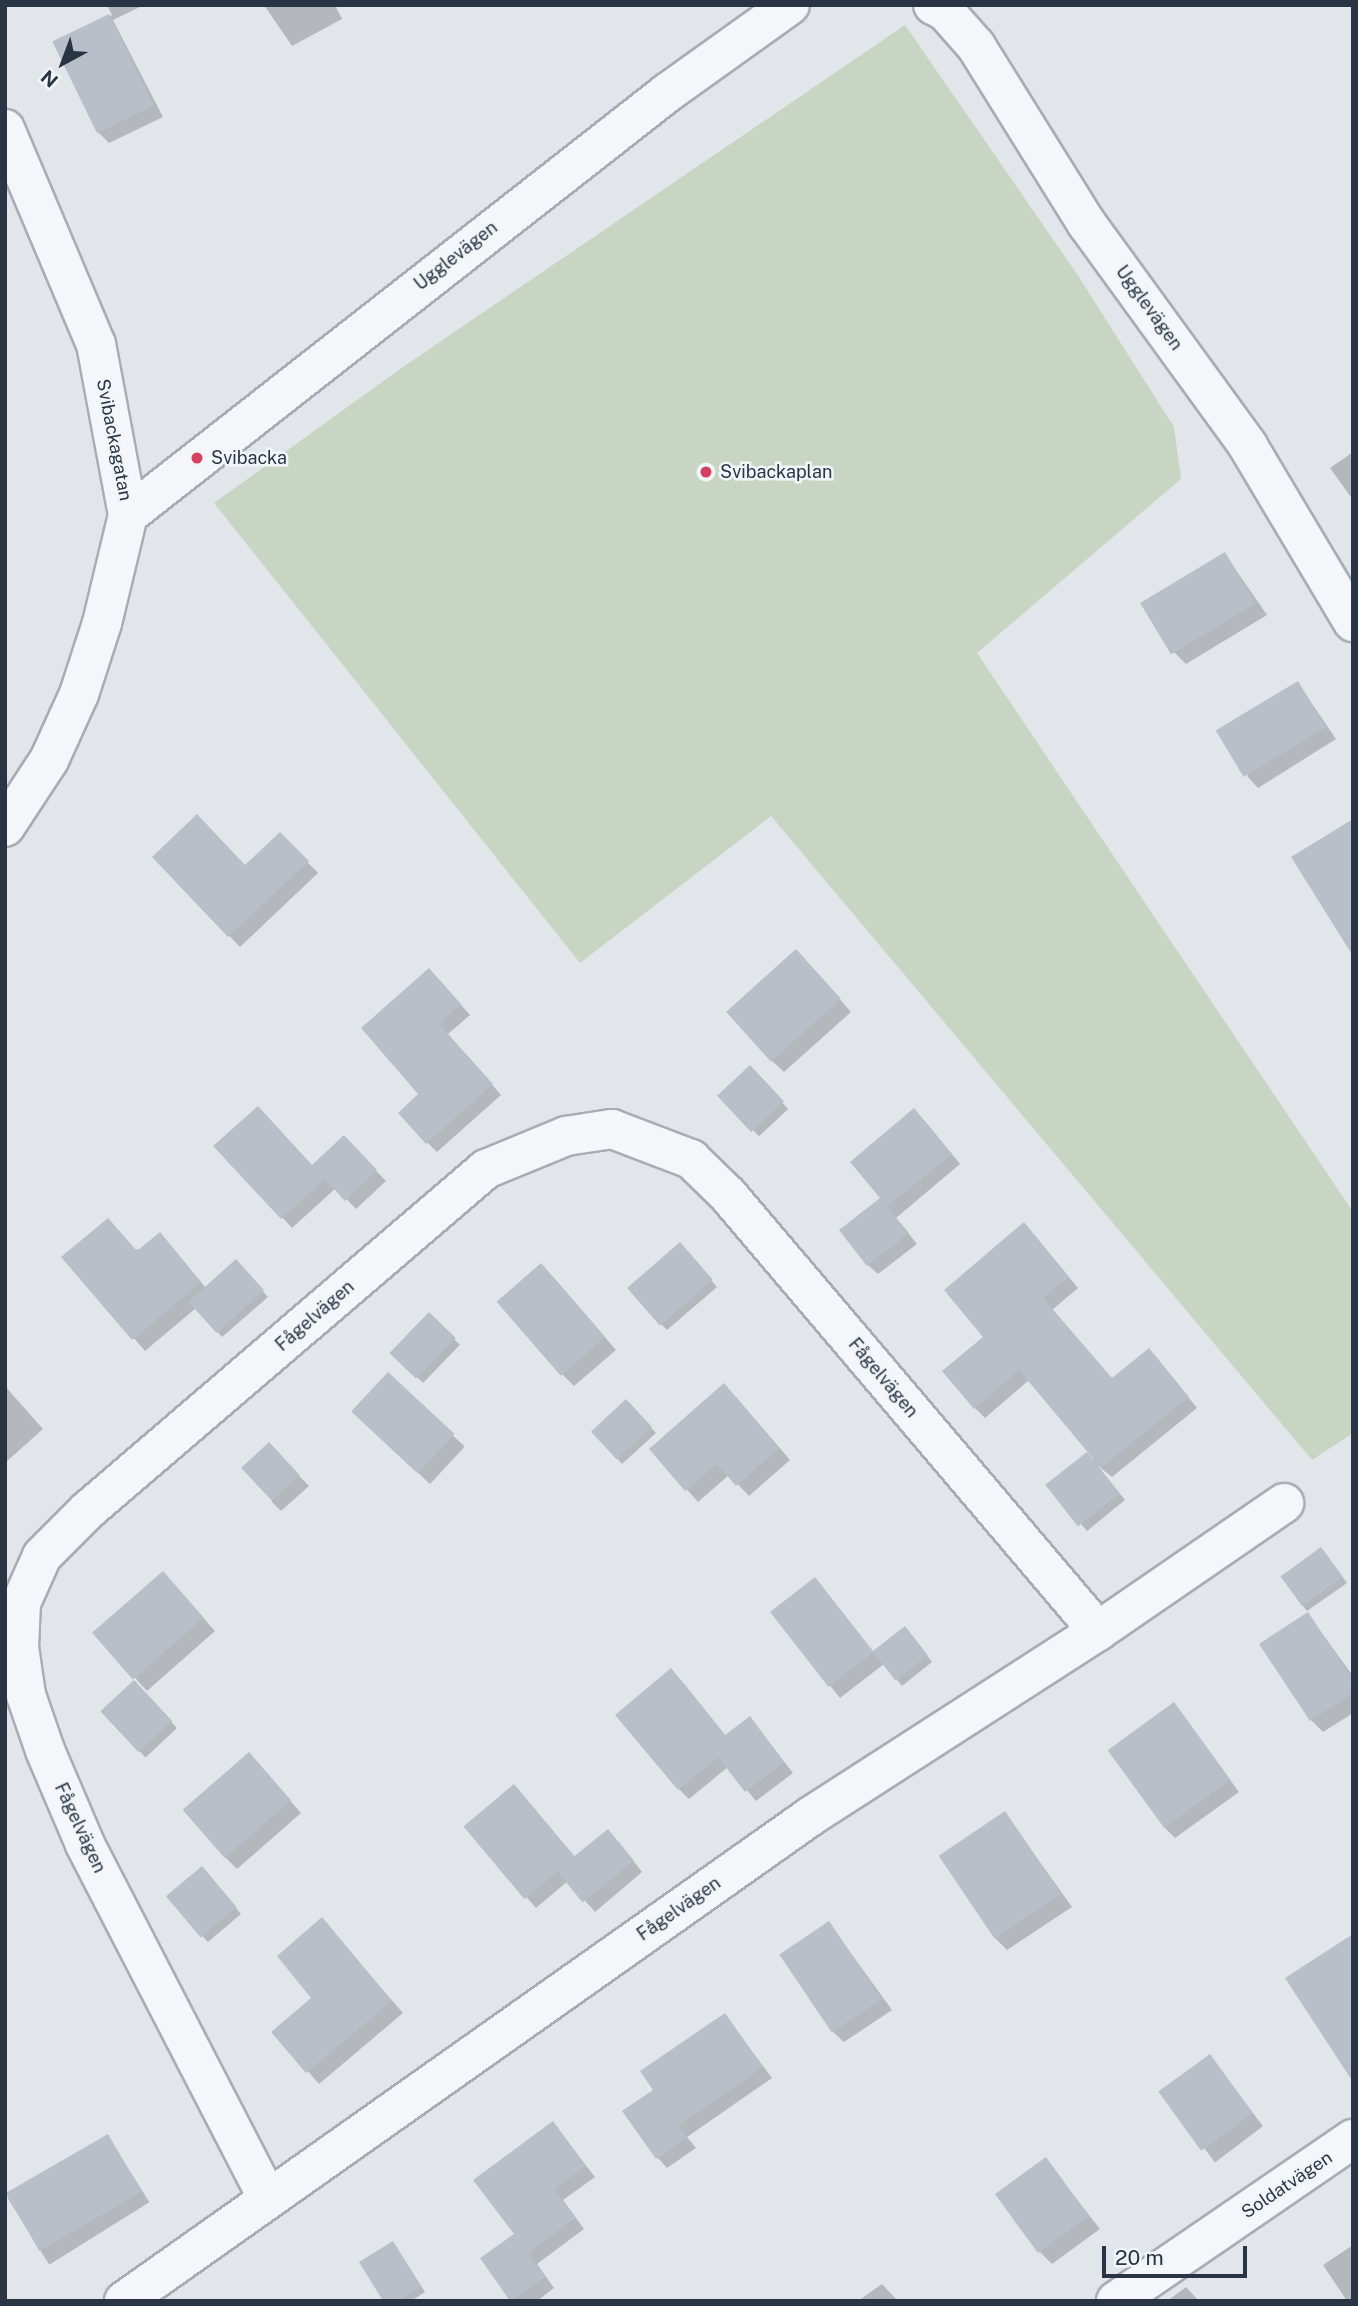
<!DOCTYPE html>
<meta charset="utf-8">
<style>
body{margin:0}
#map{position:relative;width:1358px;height:2306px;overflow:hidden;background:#e2e6eb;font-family:"Public Sans",sans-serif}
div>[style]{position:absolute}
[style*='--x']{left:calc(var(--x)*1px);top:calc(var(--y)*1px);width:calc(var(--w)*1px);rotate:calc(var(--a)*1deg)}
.green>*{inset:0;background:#c8d5c2}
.shadow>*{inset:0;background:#0003;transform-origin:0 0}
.building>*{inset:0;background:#b8bfc9;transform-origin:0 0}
.roads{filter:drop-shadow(2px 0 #a7adb6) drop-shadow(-2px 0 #a7adb6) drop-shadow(0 2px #a7adb6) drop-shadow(0 -2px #a7adb6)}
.street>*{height:38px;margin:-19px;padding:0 19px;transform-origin:19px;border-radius:19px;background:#f5f6f9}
.dots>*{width:19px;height:19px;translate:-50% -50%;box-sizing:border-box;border:4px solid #f2f5f8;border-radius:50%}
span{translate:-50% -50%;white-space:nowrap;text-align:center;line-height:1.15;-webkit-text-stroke:5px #f2f5f8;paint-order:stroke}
.street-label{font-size:18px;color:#293444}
.poi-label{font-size:18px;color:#293444}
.left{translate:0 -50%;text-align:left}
.frame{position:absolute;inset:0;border:7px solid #293444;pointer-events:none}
.north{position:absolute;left:28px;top:28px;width:70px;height:70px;-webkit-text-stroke:5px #f2f5f8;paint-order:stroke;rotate:221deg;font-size:19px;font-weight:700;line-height:28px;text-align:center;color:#293444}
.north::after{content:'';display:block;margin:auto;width:24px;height:32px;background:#293444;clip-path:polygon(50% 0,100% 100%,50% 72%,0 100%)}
.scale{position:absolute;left:1102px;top:2246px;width:145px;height:32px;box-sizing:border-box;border:4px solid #293444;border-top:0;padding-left:9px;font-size:21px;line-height:24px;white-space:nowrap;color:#293444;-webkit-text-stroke:5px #f2f5f8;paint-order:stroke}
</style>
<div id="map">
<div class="green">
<i style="clip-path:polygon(905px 25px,1077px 274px,1174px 427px,1181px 479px,977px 653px,1353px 1212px,1353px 1433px,1312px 1460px,771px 816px,580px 963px,214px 503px,403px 367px)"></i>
</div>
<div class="shadow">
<i style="clip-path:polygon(107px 5px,144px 5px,113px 20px,163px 117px,109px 143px,99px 133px,55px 43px,112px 15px)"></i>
<i style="clip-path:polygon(264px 5px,335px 5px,342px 19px,292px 46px)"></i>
<i style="clip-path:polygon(1353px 452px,1353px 500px,1330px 468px)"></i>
<i style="clip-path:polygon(1225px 554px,1267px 615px,1186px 664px,1174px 652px)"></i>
<i style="clip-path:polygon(1298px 683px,1336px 739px,1258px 788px,1247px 776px)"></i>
<i style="clip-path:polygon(280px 834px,318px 873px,240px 947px,154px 857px,245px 867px)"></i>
<i style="clip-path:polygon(808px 963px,851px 1012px,784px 1072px,772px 1061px)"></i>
<i style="clip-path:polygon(439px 980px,470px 1015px,448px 1034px,501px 1095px,437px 1152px,427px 1142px,421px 1094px)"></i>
<i style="left:750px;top:1068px;width:56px;height:40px;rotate:47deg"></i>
<i style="clip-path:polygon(924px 1120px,960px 1164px,896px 1218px,917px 1244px,878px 1274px,868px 1265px,882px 1199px)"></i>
<i style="clip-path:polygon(344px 1138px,386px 1181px,356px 1209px,336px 1188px,292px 1228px,216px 1146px,313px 1167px)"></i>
<i style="clip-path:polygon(1034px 1235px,1078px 1288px,1052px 1310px,1112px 1380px,1159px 1361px,1197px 1408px,1112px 1477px,1097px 1465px,1125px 1500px,1087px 1531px,1048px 1485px,1095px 1458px,1029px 1380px,985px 1418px,975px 1408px,985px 1337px)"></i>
<i style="clip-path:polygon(171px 1246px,206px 1288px,241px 1267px,268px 1297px,222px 1337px,196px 1308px,145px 1351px,64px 1257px)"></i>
<i style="clip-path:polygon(685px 1250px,717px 1287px,667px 1330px,661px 1324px)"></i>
<i style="clip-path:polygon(553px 1277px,616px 1350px,574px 1386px,562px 1374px)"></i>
<i style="left:429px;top:1315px;width:43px;height:53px;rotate:44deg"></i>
<i style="left:388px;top:1375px;width:105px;height:51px;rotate:43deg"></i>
<i style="clip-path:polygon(5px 1386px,43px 1429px,5px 1463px)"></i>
<i style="clip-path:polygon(736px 1397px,790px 1460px,749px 1496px,729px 1475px,698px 1502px,651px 1449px)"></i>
<i style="clip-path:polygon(626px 1402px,656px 1433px,622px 1464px,617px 1458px)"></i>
<i style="clip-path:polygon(269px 1445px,309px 1486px,281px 1511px,272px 1502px)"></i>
<i style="clip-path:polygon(1326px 1554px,1347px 1583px,1307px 1611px,1281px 1576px)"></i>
<i style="clip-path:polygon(815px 1579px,874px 1653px,910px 1634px,932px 1662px,902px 1686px,884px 1664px,840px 1698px,772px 1612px)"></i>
<i style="clip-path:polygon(174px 1585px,215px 1631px,147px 1691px,94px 1633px)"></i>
<i style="clip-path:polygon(1308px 1614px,1353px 1676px,1353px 1713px,1323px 1732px,1311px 1720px)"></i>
<i style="clip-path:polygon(681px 1680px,726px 1736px,750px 1718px,793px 1773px,756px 1801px,728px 1767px,689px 1799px,679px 1789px)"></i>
<i style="left:134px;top:1682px;width:63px;height:43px;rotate:47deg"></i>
<i style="clip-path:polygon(1174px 1704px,1239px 1792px,1175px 1838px,1164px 1827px)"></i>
<i style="clip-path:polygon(260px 1766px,301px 1813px,237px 1869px,225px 1857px)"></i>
<i style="clip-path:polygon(523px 1796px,576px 1859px,618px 1841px,642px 1872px,595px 1912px,568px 1881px,536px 1908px,465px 1826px)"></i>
<i style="clip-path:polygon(1005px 1813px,1072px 1907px,1007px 1950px,995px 1938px)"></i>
<i style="clip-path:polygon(207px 1874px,241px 1914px,208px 1942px,203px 1937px)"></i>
<i style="clip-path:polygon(322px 1920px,403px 2013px,319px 2084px,274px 2032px,314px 1998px)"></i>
<i style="clip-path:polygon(829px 1923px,892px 2010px,844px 2042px,833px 2032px)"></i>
<i style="clip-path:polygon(725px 2015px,772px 2078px,687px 2137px,696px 2148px,667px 2168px,657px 2157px,655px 2090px)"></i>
<i style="left:1210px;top:2056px;width:88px;height:60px;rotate:53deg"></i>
<i style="clip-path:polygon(553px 2123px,595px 2177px,563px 2200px,584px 2229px,537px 2264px,554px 2288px,537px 2301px,513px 2301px,483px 2258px,516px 2235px)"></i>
<i style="left:108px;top:2136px;width:78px;height:118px;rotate:58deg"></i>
<i style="clip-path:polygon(1045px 2159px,1100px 2229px,1052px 2264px,1040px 2252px)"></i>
<i style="clip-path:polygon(393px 2243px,425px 2292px,411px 2301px,386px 2301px)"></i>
<i style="clip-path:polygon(1353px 2245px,1353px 2301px,1347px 2301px,1323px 2265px)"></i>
<i style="clip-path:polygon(882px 2284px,898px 2301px,858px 2301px)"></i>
<i style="clip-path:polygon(1186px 2287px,1199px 2301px,1167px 2301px)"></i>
</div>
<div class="building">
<i style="left:109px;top:14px;width:102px;height:63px;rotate:64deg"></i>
<i style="left:1225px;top:552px;width:60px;height:99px;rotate:59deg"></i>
<i style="left:1298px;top:681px;width:54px;height:96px;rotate:59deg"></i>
<i style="clip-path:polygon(197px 814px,245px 865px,280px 832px,309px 861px,228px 937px,152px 857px)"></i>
<i style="clip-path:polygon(1353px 819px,1353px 956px,1291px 857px)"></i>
<i style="left:796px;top:949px;width:67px;height:94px;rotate:48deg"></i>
<i style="clip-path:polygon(429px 968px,461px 1004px,439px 1024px,493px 1084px,426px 1144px,398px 1113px,418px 1094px,361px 1028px)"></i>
<i style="left:750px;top:1065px;width:50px;height:45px;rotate:47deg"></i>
<i style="clip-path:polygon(258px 1106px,312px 1165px,344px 1135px,377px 1170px,345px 1201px,325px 1179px,281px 1219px,213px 1146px)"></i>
<i style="clip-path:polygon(914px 1108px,952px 1154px,887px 1207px,909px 1233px,867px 1266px,839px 1230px,880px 1198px,850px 1162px)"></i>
<i style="clip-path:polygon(108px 1218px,137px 1251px,160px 1232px,201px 1282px,132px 1340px,61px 1257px)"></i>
<i style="clip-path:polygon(1024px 1222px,1069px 1277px,1043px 1298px,1112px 1378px,1149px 1348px,1189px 1397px,1101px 1468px,1019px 1370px,974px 1409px,942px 1371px,983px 1337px,944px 1290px)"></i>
<i style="left:680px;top:1242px;width:50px;height:70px;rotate:49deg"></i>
<i style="left:236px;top:1259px;width:42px;height:64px;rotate:48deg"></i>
<i style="left:541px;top:1263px;width:98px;height:59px;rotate:49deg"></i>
<i style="left:429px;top:1312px;width:37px;height:57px;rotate:44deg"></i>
<i style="left:388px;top:1372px;width:91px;height:54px;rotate:43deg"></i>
<i style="clip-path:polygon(724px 1383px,779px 1448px,736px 1486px,717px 1464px,685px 1491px,649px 1449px)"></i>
<i style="left:626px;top:1399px;width:38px;height:48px;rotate:47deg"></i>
<i style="left:269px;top:1442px;width:45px;height:38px;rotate:47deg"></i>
<i style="left:1087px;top:1452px;width:53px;height:53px;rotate:52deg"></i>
<i style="left:1321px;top:1547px;width:37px;height:50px;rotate:54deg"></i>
<i style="left:163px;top:1571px;width:62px;height:94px;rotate:49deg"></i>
<i style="left:815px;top:1577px;width:95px;height:57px;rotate:52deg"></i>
<i style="clip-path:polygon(1308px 1612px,1353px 1680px,1353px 1693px,1310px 1721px,1259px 1644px)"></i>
<i style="left:905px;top:1626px;width:37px;height:41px;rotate:52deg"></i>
<i style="clip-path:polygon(671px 1668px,725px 1735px,750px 1716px,784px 1762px,745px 1792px,718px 1757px,678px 1790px,615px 1715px)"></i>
<i style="left:134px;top:1680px;width:56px;height:46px;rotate:47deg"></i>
<i style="left:1174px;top:1702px;width:96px;height:82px;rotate:54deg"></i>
<i style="left:249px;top:1752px;width:64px;height:88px;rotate:49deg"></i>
<i style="left:514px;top:1784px;width:95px;height:66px;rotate:50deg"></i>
<i style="left:1005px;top:1811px;width:100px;height:80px;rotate:56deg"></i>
<i style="left:608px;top:1829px;width:41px;height:66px;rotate:51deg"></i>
<i style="left:202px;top:1866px;width:54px;height:47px;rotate:50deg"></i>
<i style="clip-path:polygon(322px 1917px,392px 2001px,306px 2073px,271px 2032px,311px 1998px,277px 1956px)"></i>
<i style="left:829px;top:1921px;width:94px;height:60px;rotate:56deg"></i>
<i style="clip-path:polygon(1353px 1934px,1353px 2082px,1285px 1978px)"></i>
<i style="clip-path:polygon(725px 2013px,763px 2067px,678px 2126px,687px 2137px,656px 2159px,622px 2111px,653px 2090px,640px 2071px)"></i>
<i style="left:1210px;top:2054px;width:73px;height:64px;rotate:54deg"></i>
<i style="clip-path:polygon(553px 2121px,586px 2166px,554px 2189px,575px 2218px,528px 2253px,545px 2277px,510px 2301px,480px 2258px,514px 2234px,473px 2180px)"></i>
<i style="left:108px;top:2134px;width:67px;height:118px;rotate:60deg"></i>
<i style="left:1046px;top:2157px;width:73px;height:63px;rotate:54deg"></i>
<i style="clip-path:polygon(393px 2241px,421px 2286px,397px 2301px,383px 2301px,359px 2262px)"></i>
</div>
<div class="roads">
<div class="street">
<i style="--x:933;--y:5;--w:13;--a:27"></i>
<i style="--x:945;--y:11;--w:47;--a:48.5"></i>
<i style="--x:976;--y:46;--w:210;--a:58.1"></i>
<i style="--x:1087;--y:224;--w:274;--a:54"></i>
<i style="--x:1248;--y:446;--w:205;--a:59.2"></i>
<i style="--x:5;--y:129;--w:233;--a:67.1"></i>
<i style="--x:96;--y:344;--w:174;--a:79.4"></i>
<i style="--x:128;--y:515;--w:111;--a:103.5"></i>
<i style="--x:102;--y:623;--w:75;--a:107.9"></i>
<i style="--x:79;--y:694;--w:72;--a:114.4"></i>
<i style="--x:49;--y:760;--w:80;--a:123.3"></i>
<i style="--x:128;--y:515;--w:685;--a:-38.06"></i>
<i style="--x:667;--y:93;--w:151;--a:-35.6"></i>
<i style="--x:268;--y:2199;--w:399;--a:-117.3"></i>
<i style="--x:85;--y:1844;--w:102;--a:-113.1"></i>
<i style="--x:45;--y:1750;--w:58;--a:-109.1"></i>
<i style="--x:26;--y:1695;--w:49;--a:-98.3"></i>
<i style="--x:19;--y:1647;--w:44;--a:-87.4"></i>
<i style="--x:21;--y:1603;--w:51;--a:-65.9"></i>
<i style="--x:42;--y:1556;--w:65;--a:-45"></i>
<i style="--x:88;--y:1510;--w:524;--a:-40.59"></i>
<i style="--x:486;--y:1169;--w:87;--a:-22.4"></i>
<i style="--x:566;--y:1136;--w:47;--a:-8.7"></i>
<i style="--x:612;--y:1129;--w:85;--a:20.8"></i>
<i style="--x:691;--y:1159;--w:52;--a:44.2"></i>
<i style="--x:728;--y:1195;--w:572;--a:49.68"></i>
<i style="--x:124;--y:2301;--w:841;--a:-35.22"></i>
<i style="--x:811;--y:1816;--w:341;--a:-32.8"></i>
<i style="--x:1098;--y:1631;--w:226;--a:-34.5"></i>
<i style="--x:1116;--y:2301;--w:287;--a:-34.4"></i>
</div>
</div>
<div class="dots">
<i style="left:197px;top:458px;background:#d6405f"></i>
<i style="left:706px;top:472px;background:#d6405f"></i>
</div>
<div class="street-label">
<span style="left:456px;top:256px;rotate:-38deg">Ugglevägen</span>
<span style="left:1149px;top:308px;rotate:54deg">Ugglevägen</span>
<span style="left:114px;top:440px;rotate:79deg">Svibackagatan</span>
<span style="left:315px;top:1316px;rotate:-41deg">Fågelvägen</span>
<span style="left:883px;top:1378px;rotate:50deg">Fågelvägen</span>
<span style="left:80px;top:1828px;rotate:65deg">Fågelvägen</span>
<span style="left:679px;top:1909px;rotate:-35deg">Fågelvägen</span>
<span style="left:1287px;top:2185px;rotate:-34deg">Soldatvägen</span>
</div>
<div class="poi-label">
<span class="left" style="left:211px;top:458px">Svibacka</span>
<span class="left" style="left:720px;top:472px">Svibackaplan</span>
</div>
<div class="frame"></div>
<div class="north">N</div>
<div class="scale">20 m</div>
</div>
